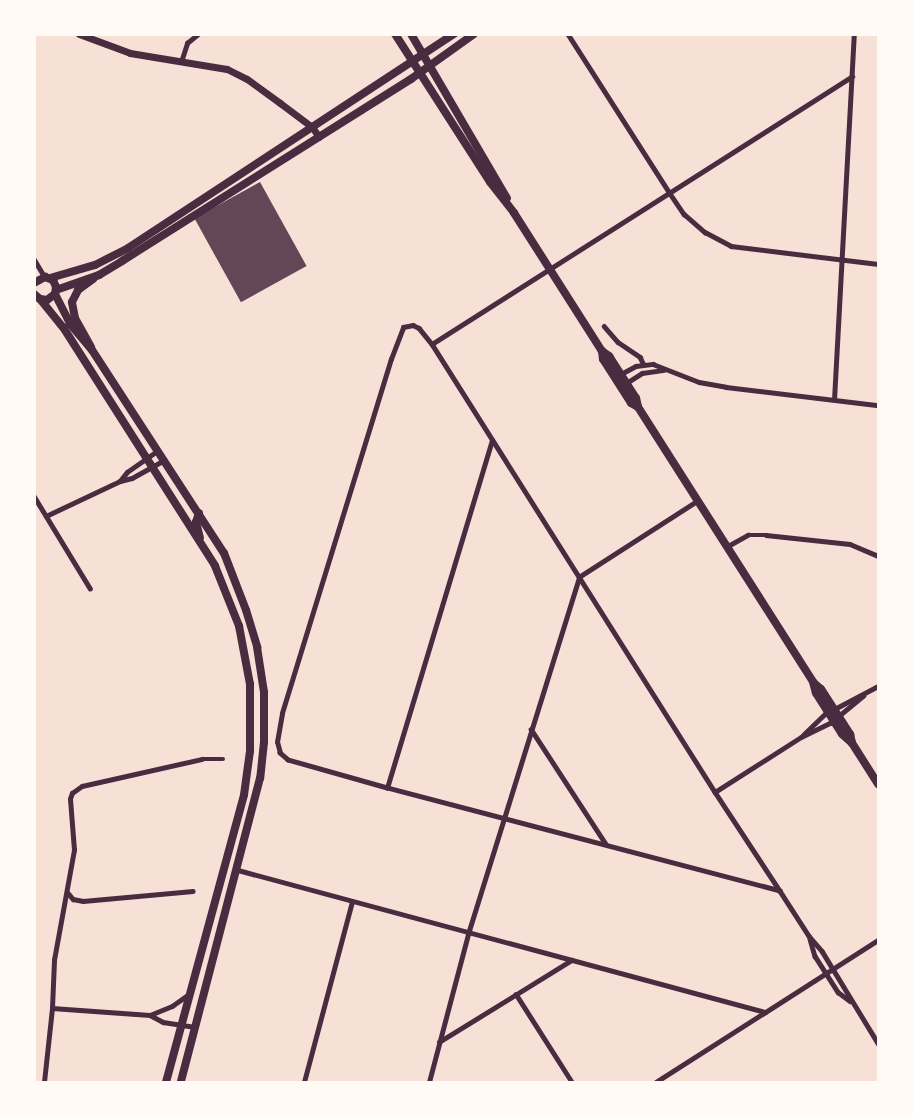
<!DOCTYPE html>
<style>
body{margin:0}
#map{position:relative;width:913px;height:1117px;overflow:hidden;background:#f7e1d7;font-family:"Fira Sans",sans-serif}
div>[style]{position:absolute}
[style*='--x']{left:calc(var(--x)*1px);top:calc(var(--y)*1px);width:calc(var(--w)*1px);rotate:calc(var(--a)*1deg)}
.building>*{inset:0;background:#644757;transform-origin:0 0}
.minor>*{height:4.5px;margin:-2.25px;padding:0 2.25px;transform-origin:2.25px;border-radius:2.25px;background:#4a2c40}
.secondary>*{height:7px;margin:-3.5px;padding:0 3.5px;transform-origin:3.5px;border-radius:3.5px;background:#4a2c40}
.primary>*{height:8px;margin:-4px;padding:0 4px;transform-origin:4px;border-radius:4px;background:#4a2c40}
span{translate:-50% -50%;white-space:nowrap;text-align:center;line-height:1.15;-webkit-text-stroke:6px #fffaf5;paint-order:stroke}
.frame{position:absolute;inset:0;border:36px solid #fffaf5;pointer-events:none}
</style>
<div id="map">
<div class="building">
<i style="left:260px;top:182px;width:96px;height:75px;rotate:61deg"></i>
</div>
<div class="minor">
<i style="--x:568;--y:34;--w:188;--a:57.4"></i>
<i style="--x:669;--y:192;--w:27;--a:56"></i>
<i style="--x:684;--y:214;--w:28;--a:41"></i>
<i style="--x:705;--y:232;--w:30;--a:28"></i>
<i style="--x:731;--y:246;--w:148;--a:7"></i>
<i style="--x:181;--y:62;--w:20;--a:-72"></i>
<i style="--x:187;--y:43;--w:14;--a:-39"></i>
<i style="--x:34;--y:259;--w:21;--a:59"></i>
<i style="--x:604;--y:326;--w:21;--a:49"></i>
<i style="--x:618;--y:342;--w:27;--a:34"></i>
<i style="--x:640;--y:357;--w:7;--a:63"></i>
<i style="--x:432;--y:344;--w:498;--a:-32.5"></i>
<i style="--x:619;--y:375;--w:19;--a:-28"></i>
<i style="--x:636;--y:366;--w:17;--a:-7"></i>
<i style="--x:653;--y:364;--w:49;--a:21.4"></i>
<i style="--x:699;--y:382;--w:27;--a:10"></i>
<i style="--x:726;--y:387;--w:153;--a:6.8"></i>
<i style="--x:625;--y:384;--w:20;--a:-33"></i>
<i style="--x:642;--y:373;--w:22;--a:-8"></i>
<i style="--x:834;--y:400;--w:367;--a:-86.9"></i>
<i style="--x:120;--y:481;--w:11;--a:-52"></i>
<i style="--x:127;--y:472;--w:37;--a:-35"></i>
<i style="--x:34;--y:496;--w:108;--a:58.7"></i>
<i style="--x:46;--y:516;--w:82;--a:-25.3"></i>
<i style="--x:120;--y:481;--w:12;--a:-14"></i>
<i style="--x:132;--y:478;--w:37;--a:-29"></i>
<i style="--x:726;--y:547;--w:25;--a:-29"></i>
<i style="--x:748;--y:535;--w:18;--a:0"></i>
<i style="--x:766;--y:535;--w:84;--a:6.1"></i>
<i style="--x:850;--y:544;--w:30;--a:23"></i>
<i style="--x:531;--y:729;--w:137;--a:56.9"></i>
<i style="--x:803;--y:735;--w:30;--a:-44"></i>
<i style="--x:825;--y:714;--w:60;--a:-27.8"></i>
<i style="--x:387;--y:788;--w:363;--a:-73.2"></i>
<i style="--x:715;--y:792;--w:102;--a:-32.6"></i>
<i style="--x:801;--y:737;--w:32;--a:-26"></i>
<i style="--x:830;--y:723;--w:43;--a:-39.3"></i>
<i style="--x:238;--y:870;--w:546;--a:15.08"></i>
<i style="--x:780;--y:891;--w:406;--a:-165.3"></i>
<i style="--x:387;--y:788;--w:103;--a:-164.2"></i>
<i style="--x:288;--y:760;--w:11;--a:-139"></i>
<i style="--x:280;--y:753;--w:11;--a:-105"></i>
<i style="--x:277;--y:742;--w:29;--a:-80"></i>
<i style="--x:282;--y:713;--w:370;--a:-72.9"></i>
<i style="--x:391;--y:359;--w:34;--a:-69"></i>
<i style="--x:403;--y:327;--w:10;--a:-11"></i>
<i style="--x:413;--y:325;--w:7;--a:27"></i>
<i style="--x:419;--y:328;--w:21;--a:51"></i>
<i style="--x:432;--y:344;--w:530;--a:57.72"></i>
<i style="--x:715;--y:792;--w:118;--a:56.7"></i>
<i style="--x:780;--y:891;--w:54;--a:57.2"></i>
<i style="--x:809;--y:936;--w:20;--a:49"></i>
<i style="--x:822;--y:951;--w:108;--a:58.7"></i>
<i style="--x:68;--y:893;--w:8;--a:50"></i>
<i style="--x:73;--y:899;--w:10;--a:11"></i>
<i style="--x:83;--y:901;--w:110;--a:-5.2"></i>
<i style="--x:810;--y:939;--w:18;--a:74"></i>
<i style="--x:815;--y:956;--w:43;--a:57.4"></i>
<i style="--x:838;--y:992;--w:15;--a:37"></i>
<i style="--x:516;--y:994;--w:104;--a:57.5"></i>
<i style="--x:52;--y:1008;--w:98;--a:4.1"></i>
<i style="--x:150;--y:1015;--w:24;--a:-22"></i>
<i style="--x:172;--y:1006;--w:21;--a:-35"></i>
<i style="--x:150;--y:1015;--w:15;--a:28"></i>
<i style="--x:163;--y:1022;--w:32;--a:9"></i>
<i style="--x:439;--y:1042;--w:156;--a:-31.7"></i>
<i style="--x:44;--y:1082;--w:74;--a:-83.8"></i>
<i style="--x:52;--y:1008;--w:48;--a:-87.6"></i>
<i style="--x:54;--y:960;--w:112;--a:-79.7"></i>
<i style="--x:74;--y:850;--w:51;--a:-94.5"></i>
<i style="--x:70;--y:799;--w:6;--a:-72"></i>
<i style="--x:72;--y:793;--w:12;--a:-35"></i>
<i style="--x:82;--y:786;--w:123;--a:-12.7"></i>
<i style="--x:202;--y:759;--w:21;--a:0"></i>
<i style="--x:304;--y:1082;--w:186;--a:-75.1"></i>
<i style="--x:429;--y:1082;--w:153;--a:-75.2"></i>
<i style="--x:468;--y:934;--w:374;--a:-72.7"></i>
<i style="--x:579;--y:577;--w:140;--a:-32.8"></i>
<i style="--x:656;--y:1082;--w:264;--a:-32.6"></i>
</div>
<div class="secondary">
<i style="--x:79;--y:34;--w:54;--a:20.4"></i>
<i style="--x:130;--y:53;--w:98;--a:9.4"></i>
<i style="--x:227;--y:69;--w:22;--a:27"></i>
<i style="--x:247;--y:79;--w:41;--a:36"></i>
<i style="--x:280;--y:103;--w:40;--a:37"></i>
<i style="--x:312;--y:127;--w:12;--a:55"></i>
</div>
<div class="primary">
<i style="--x:395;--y:34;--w:176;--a:57.3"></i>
<i style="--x:490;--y:182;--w:39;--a:52"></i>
<i style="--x:514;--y:213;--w:164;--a:57.5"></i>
<i style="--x:602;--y:351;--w:8;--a:83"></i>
<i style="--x:603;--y:359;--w:52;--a:57.5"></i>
<i style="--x:631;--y:403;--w:8;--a:30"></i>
<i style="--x:638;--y:407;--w:326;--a:57.5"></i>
<i style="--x:813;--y:682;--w:11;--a:75"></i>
<i style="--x:816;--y:693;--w:49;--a:57.6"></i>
<i style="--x:842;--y:734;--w:13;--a:42"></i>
<i style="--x:852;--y:743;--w:49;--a:57.6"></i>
<i style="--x:411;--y:34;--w:190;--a:59.7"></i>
<i style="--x:50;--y:278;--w:47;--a:-16.1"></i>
<i style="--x:95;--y:265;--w:37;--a:-27"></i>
<i style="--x:128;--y:248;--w:390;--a:-33.3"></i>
<i style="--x:34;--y:283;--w:13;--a:-29"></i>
<i style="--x:45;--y:277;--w:9;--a:21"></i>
<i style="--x:53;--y:280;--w:8;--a:67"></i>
<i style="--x:56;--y:287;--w:7;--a:98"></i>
<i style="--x:55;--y:294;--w:10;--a:143"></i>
<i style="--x:47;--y:300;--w:7;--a:-172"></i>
<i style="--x:40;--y:299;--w:8;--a:-140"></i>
<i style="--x:56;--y:290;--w:46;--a:-19.2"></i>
<i style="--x:99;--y:275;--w:27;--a:-31"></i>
<i style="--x:122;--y:261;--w:342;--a:-32.2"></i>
<i style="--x:411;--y:79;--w:77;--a:-35.5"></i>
<i style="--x:55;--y:294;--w:34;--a:63"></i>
<i style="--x:70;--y:324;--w:34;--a:50"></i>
<i style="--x:92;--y:350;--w:242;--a:57"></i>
<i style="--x:224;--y:553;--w:61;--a:68.9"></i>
<i style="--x:246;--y:610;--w:39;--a:73"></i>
<i style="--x:257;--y:647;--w:46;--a:81.2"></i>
<i style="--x:264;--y:692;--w:50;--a:90"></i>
<i style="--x:264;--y:742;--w:36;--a:96"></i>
<i style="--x:260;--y:778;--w:314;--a:104.6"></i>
<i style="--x:40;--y:299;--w:36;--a:51"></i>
<i style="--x:63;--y:327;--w:283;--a:57.5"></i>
<i style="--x:215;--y:566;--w:65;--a:68.2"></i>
<i style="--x:239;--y:626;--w:59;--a:79.3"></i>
<i style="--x:250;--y:684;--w:67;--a:90"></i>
<i style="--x:250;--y:751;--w:44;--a:97.8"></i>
<i style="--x:244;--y:795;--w:297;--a:105.2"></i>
<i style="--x:91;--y:347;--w:33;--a:-119"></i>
<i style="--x:75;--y:318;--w:16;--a:-101"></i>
<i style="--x:72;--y:302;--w:13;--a:-63"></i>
<i style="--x:78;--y:290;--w:19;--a:-36"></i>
<i style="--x:602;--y:351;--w:9;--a:36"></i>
<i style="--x:609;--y:356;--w:50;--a:57.3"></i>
<i style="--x:636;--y:398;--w:9;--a:77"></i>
<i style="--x:199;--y:513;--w:9;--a:108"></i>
<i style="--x:196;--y:522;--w:16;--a:76"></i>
<i style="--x:814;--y:683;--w:9;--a:41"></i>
<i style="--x:821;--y:689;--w:54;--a:57.2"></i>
<i style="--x:850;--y:734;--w:9;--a:77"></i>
</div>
<div class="frame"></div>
</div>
